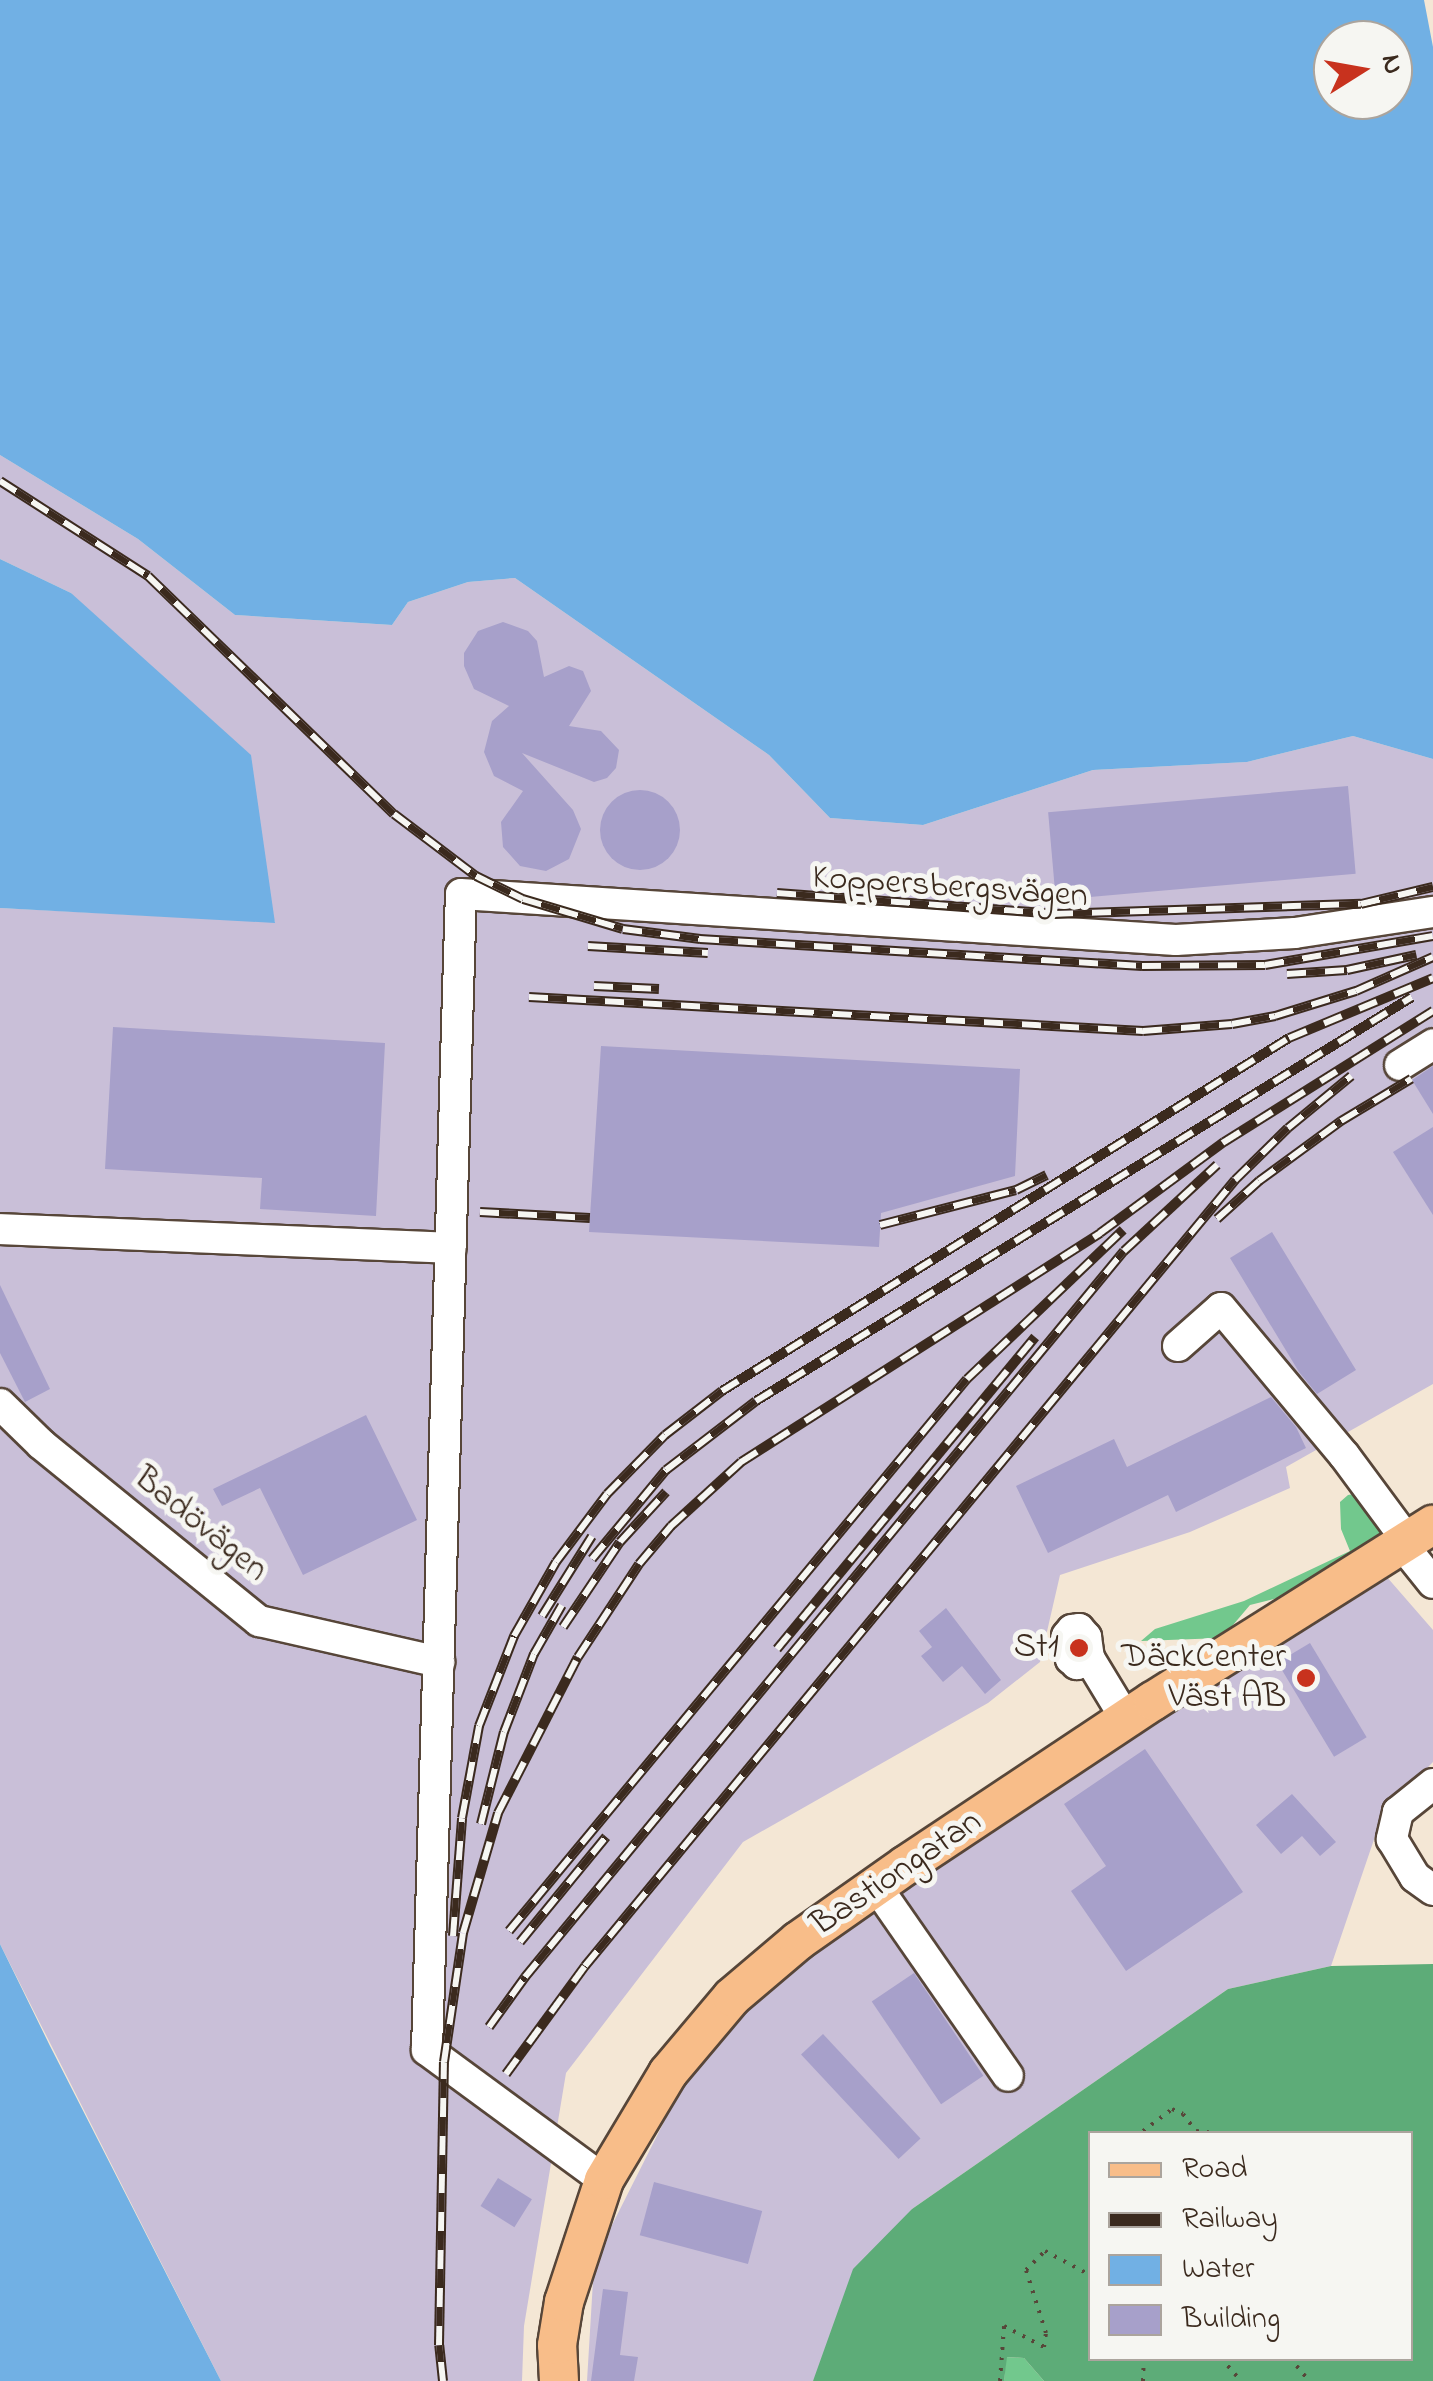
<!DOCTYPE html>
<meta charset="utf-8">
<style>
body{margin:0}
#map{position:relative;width:1433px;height:2381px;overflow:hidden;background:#f4e7d5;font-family:"Indie Flower",sans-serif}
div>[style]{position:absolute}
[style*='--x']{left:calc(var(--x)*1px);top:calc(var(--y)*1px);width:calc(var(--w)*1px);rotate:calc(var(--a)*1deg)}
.industrial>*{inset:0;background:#c9bfd8}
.green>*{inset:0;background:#72c88d}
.forest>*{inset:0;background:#5dac78}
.water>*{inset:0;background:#71b0e4}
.building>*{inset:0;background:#a7a0ca;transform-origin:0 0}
.round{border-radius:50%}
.path>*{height:4px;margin-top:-2px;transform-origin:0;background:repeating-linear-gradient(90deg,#574639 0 2.5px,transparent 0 10.5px)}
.roads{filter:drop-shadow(2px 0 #574639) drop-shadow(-2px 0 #574639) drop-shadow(0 2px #574639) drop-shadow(0 -2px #574639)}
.minor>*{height:30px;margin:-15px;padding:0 15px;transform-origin:15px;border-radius:15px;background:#fff}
.major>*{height:38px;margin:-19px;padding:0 19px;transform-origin:19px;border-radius:19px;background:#f8bd89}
.rail>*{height:10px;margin-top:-5px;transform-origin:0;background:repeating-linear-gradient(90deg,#f6f6f2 0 19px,#3b2a1e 0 38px);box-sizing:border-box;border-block:2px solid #3b2a1e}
.dots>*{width:28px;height:28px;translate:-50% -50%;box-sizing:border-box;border:5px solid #f6f6f2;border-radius:50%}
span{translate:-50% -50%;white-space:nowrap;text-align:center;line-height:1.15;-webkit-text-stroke:10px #f6f6f2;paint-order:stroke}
.street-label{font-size:35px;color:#3b2a1e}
.poi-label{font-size:35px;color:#3b2a1e}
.right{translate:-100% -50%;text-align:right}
.legend{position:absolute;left:1088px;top:2131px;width:325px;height:230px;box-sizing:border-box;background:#f6f6f2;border:2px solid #aba49d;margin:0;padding:12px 18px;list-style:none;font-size:30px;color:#3b2a1e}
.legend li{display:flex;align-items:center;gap:20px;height:50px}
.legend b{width:50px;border:2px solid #aba49d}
.north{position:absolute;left:1313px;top:20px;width:100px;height:100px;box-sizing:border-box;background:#f6f6f2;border:2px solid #aba49d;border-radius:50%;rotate:79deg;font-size:28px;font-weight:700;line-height:40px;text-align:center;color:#3b2a1e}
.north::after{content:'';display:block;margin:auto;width:35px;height:45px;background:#c8321e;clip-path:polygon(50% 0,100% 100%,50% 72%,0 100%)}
</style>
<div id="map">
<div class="industrial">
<i style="clip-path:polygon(0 455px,138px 539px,235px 615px,392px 625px,408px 602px,468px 582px,515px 578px,769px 755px,830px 818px,923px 825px,1093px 770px,1247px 762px,1353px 736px,1433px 759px,1433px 1384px,1286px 1467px,1290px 1488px,1190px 1532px,1060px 1575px,1040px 1662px,988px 1703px,743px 1842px,566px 2073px,524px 2326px,522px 2381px,221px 2381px,0 1944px,0 908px,275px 922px,71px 593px,0 559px)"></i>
<i style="clip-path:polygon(1386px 1576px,1433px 1630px,1433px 1762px,1383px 1813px,1331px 1966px,1228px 1989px,912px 2209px,813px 2381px,587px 2381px,593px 2281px,604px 2241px,680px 2090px,741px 2014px,816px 1948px,1071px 1775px)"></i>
</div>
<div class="green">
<i style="clip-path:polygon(1359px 1493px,1382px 1520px,1379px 1537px,1305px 1591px,1250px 1605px,1222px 1638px,1141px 1641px,1155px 1629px,1244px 1601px,1350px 1551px,1341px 1529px,1340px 1502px,1348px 1495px)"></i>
<i style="clip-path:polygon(1006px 2357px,1024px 2358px,1044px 2381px,1004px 2381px)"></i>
</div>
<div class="forest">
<i style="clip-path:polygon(evenodd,1433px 1964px,1433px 2381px,1044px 2381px,1024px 2358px,1007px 2357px,1004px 2381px,813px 2381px,853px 2269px,912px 2209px,1228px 1989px,1331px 1966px,1433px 1964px,1090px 2134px,1410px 2134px,1410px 2358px,1090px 2358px,1090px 2134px)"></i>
</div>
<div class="water">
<i style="clip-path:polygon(evenodd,0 0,1424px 0,1433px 47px,1433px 759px,1353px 736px,1247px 762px,1093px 770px,923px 825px,830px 818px,769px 755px,515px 578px,468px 582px,408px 602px,392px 625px,235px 615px,138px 539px,0 455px,0 0,1333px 40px,1393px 40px,1393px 100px,1333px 100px,1333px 40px)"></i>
<i style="clip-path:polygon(0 559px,71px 593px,251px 755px,275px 923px,0 908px)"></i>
<i style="clip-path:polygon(0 1944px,50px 2046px,221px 2381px,0 2381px)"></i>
</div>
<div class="building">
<i style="clip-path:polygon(503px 622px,528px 631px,537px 641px,544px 677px,569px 666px,583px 671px,591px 691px,569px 726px,601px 731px,619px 750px,616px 768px,607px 778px,594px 782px,522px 753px,573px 810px,581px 829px,569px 859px,546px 871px,520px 866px,503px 847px,501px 822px,523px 791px,494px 776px,484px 752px,492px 721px,509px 706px,474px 689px,464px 666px,464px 653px,478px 631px)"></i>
<i style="left:1348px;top:786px;width:88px;height:301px;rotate:85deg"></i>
<i class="round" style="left:600px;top:790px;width:80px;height:80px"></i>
<i style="clip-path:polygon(113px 1027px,385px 1043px,376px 1216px,260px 1209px,262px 1178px,105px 1169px)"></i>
<i style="clip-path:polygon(601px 1046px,1020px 1069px,1015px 1176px,881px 1213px,879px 1247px,589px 1232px)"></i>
<i style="clip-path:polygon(1433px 1066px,1433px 1114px,1412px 1080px)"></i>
<i style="clip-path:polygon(1433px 1127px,1433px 1215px,1393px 1152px)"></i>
<i style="clip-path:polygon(1272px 1232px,1356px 1370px,1317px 1394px,1299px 1372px,1230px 1258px)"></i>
<i style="clip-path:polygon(0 1285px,50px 1389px,25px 1402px,0 1353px)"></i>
<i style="clip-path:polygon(1271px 1397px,1296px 1427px,1306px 1448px,1176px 1512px,1168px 1495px,1048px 1553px,1016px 1486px,1114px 1439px,1127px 1467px)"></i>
<i style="clip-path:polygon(366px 1415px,417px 1520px,303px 1575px,260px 1488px,222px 1506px,213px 1489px)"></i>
<i style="clip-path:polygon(946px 1608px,1001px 1680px,985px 1694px,962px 1666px,943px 1682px,921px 1656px,932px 1647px,919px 1631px)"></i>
<i style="left:1310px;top:1643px;width:110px;height:38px;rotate:59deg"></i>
<i style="clip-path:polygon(1145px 1749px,1243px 1892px,1126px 1971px,1071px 1891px,1106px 1866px,1064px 1804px)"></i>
<i style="clip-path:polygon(1292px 1794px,1336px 1842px,1320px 1856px,1302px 1836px,1281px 1854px,1256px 1825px)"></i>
<i style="left:914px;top:1973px;width:124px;height:51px;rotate:56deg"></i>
<i style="left:823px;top:2034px;width:143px;height:30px;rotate:47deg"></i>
<i style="left:498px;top:2178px;width:40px;height:33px;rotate:32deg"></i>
<i style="left:654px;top:2182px;width:112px;height:55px;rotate:15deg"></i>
<i style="clip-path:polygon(603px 2289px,628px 2292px,620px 2355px,638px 2357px,634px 2381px,591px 2381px)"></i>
</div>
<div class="path">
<i style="--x:1143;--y:2131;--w:36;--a:-37"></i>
<i style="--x:1172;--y:2109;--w:12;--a:24"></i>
<i style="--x:1183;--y:2114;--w:21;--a:53"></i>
<i style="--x:1196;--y:2131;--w:29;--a:6"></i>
<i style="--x:1221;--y:2358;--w:30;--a:49"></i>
<i style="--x:1290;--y:2358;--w:30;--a:50"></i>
<i style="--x:1000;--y:2381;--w:55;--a:-85.8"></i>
<i style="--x:1004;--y:2326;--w:45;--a:27.7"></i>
<i style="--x:1044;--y:2347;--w:14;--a:-82"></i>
<i style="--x:1046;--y:2333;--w:66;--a:-107.6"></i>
<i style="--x:1026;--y:2270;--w:27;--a:-45"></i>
<i style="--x:1045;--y:2251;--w:51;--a:28.1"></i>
<i style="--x:1143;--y:2381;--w:23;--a:-88"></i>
</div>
<div class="roads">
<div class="minor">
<i style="--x:1400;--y:1065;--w:39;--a:-32"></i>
<i style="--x:0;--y:1229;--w:451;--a:2.4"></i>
<i style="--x:1178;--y:1346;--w:57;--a:-41.5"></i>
<i style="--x:1221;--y:1308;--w:192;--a:50.1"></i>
<i style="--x:1344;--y:1455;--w:106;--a:53.5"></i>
<i style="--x:0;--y:1404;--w:57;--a:44.3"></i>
<i style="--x:41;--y:1444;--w:281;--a:39.1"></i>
<i style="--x:259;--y:1621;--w:185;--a:12.8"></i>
<i style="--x:1401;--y:1543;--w:51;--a:51.3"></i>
<i style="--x:1090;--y:1660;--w:14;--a:163"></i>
<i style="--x:1077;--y:1664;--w:8;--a:-140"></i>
<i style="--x:1071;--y:1659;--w:23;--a:-100"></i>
<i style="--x:1067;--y:1636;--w:8;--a:-50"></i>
<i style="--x:1072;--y:1630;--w:7;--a:-8"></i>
<i style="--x:1079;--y:1629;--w:11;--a:49"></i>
<i style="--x:1086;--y:1637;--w:21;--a:82"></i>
<i style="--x:1089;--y:1658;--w:71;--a:58.8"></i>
<i style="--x:1433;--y:1784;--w:45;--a:141.3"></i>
<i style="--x:1398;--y:1812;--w:28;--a:103"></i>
<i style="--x:1392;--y:1839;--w:44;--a:58.8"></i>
<i style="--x:1415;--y:1877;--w:22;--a:36"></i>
<i style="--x:876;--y:1886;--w:231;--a:55.2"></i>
<i style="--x:604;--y:2180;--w:220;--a:-143.7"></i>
<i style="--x:427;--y:2050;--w:1156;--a:-88.32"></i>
<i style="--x:461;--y:894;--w:716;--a:3.68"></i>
<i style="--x:1176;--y:940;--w:119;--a:-3.4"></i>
<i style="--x:1295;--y:933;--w:140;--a:-8.7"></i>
</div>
<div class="major">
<i style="--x:559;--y:2381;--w:36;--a:-93"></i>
<i style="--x:557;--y:2345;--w:44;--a:-80.8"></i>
<i style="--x:564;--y:2302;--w:128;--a:-71.8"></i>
<i style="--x:604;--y:2180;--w:125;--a:-59.1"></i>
<i style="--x:668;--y:2073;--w:99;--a:-49.9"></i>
<i style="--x:732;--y:1997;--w:87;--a:-40.3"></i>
<i style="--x:798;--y:1941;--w:132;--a:-35.1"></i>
<i style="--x:906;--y:1865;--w:296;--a:-33.6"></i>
<i style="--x:1153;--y:1701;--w:331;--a:-32.2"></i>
</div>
</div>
<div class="rail">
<i style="--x:0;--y:481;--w:176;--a:32.7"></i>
<i style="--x:148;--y:576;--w:342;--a:44.1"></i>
<i style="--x:394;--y:814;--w:103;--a:37.1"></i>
<i style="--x:476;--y:876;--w:52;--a:26.1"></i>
<i style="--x:523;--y:899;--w:104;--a:16.7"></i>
<i style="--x:623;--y:929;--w:78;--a:7.4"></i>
<i style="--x:700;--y:939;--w:443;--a:3.5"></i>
<i style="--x:1142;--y:966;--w:123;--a:-0.5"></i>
<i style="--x:1265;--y:965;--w:170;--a:-9.8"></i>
<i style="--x:777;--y:893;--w:278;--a:4.3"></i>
<i style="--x:1054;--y:914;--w:307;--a:-1.9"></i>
<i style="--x:1361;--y:904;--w:74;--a:-13.3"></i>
<i style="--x:588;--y:946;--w:120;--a:3.3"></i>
<i style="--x:1287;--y:974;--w:60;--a:-3.8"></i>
<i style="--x:1347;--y:970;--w:71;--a:-12.3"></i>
<i style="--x:594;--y:986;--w:65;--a:2.6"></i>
<i style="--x:529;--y:997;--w:615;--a:3.17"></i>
<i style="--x:1143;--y:1031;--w:89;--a:-4.5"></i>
<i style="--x:1232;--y:1024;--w:44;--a:-10.5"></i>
<i style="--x:1275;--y:1016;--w:85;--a:-17.2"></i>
<i style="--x:1356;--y:991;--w:84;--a:-23.8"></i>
<i style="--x:480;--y:1212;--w:110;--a:3.1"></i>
<i style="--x:1217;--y:1219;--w:57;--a:-42.1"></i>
<i style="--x:1259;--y:1181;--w:102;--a:-36.2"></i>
<i style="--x:1341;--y:1121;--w:82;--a:-31"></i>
<i style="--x:880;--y:1225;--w:140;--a:-14.4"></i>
<i style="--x:1016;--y:1190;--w:34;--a:-26"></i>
<i style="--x:592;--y:1559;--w:116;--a:-50.3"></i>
<i style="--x:666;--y:1470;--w:113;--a:-37.5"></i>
<i style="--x:756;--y:1401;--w:770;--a:-31.63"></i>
<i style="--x:542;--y:1616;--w:94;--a:-58"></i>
<i style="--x:563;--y:1627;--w:102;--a:-56.2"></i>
<i style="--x:620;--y:1542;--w:68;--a:-47.4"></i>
<i style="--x:777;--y:1649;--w:405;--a:-50.4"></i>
<i style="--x:481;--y:1824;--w:95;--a:-76"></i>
<i style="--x:504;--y:1732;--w:84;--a:-69"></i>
<i style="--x:534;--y:1654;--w:56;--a:-60.3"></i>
<i style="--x:509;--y:1931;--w:717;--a:-50.32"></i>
<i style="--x:967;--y:1379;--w:216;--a:-43.7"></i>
<i style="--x:453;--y:1936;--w:118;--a:-85.6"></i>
<i style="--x:462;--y:1818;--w:94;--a:-79.5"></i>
<i style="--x:479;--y:1726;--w:97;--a:-68.7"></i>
<i style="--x:514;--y:1636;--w:85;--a:-60.4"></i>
<i style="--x:556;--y:1562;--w:85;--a:-53.1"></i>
<i style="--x:607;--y:1494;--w:83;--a:-45.5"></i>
<i style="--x:665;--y:1435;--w:72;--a:-37.7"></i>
<i style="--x:722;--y:1391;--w:668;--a:-31.91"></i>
<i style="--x:1289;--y:1038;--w:156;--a:-22.6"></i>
<i style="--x:520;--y:1942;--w:136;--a:-50.7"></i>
<i style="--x:489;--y:2027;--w:62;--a:-54.2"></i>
<i style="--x:525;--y:1977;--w:941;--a:-50.48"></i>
<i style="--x:1124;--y:1251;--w:127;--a:-42.8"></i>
<i style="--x:506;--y:2074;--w:134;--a:-53.8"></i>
<i style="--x:585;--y:1966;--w:1020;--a:-50.41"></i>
<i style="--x:1235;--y:1180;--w:74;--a:-44.5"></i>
<i style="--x:1288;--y:1128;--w:82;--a:-39.5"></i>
<i style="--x:443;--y:2381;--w:36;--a:-96"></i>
<i style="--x:439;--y:2345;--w:283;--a:-89"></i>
<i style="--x:444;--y:2062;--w:130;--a:-81.6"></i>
<i style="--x:463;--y:1933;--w:125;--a:-73.7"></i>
<i style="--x:498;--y:1813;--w:175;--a:-62.9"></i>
<i style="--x:578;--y:1657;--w:111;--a:-56.7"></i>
<i style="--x:639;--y:1564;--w:50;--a:-49.9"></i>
<i style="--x:671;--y:1526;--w:95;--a:-42.4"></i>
<i style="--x:741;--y:1462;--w:426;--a:-32.5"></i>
<i style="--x:1100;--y:1233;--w:154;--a:-36.3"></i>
<i style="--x:1224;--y:1142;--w:247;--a:-32.1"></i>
</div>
<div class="dots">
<i style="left:1079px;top:1648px;background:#c8321e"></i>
<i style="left:1306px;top:1678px;background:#c8321e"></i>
</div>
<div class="street-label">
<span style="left:950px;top:888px;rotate:4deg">Koppersbergsvägen</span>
<span style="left:200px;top:1525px;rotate:39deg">Badövägen</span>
<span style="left:897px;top:1874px;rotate:-34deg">Bastiongatan</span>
</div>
<div class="poi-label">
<span class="right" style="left:1059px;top:1648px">St1</span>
<span class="right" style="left:1286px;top:1678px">DäckCenter<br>Väst AB</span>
</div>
<ul class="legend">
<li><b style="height:12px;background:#f8bd89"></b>Road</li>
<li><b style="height:12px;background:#3b2a1e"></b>Railway</li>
<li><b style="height:28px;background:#71b0e4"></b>Water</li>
<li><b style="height:28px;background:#a7a0ca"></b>Building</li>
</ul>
<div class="north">N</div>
</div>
